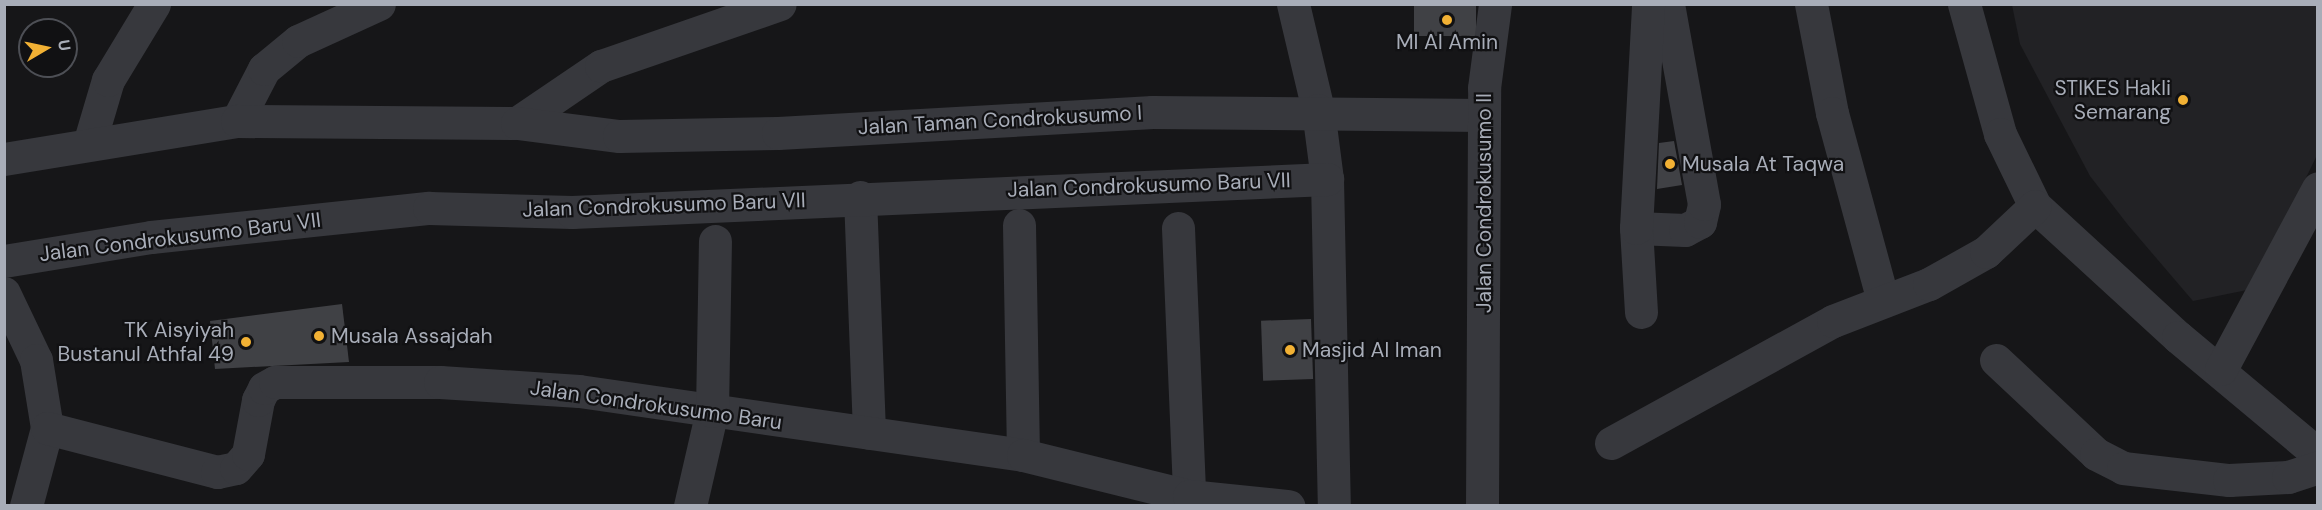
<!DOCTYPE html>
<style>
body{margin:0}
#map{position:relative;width:2322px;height:510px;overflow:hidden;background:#161618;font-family:"DM Sans",sans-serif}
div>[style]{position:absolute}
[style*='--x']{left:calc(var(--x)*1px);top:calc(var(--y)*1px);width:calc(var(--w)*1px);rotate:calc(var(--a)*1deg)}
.built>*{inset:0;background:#222225}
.building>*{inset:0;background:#404145;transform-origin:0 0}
.street>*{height:33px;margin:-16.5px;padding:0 16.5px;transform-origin:16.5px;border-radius:16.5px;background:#37383d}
.dots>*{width:16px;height:16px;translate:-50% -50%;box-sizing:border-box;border:3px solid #111113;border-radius:50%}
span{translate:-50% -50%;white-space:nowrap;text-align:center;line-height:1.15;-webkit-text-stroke:4.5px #111113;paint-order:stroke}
.poi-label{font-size:21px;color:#a8adb8}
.right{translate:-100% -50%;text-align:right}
.left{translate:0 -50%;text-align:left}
.street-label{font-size:21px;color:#a8adb8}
.frame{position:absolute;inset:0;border:6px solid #a8adb8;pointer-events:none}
.north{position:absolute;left:18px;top:18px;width:60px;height:60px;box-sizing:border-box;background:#111113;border:2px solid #4d4f55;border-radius:50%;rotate:81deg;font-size:16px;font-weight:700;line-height:24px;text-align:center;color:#a8adb8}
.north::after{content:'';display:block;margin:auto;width:21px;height:27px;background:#f2b134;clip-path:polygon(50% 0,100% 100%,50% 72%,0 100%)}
</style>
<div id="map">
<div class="built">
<i style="clip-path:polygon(2012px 5px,2317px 5px,2317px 155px,2252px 289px,2193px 301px,2128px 225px,2090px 176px,2020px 44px)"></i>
</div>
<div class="building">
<i style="left:1414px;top:4px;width:62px;height:32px"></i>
<i style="clip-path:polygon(1674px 141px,1682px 185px,1657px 189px,1659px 143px)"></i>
<i style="clip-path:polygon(342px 304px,349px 362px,215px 369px,210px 321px)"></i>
<i style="left:1311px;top:319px;width:60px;height:50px;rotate:88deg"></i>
</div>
<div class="street">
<i style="--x:1293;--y:4;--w:109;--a:76.7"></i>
<i style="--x:1318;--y:110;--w:70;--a:82.6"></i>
<i style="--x:1327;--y:179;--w:327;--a:88.8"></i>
<i style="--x:1811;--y:4;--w:111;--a:79.1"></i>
<i style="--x:1832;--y:113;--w:195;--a:74.8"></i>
<i style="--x:1964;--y:4;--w:135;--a:74.5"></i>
<i style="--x:2000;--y:134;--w:80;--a:64.1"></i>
<i style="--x:2035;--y:206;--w:194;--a:42.5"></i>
<i style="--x:2178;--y:337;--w:182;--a:39.9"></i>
<i style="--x:237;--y:121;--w:59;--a:-62.6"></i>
<i style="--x:264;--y:69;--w:44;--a:-39.5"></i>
<i style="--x:298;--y:41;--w:89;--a:-24.6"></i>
<i style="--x:517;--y:123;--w:102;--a:-34.2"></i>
<i style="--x:601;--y:66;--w:189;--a:-19.1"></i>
<i style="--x:89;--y:144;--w:67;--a:-73.5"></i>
<i style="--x:108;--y:80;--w:89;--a:-58.8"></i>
<i style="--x:4;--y:159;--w:236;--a:-9.3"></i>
<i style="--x:237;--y:121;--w:280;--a:0.4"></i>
<i style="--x:517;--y:123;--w:103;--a:7.3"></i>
<i style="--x:619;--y:136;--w:159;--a:-1.1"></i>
<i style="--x:778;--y:133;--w:375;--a:-3.2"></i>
<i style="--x:1152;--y:112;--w:332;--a:0.5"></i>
<i style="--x:860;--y:197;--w:236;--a:87.8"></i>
<i style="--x:1019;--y:225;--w:230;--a:89"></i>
<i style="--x:1178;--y:228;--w:268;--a:87.6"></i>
<i style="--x:1636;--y:228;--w:49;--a:2.3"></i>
<i style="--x:1685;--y:230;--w:17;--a:-28"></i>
<i style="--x:1700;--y:222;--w:18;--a:-77"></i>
<i style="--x:1704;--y:204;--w:203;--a:-100.2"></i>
<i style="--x:4;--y:261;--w:149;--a:-9.3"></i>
<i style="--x:151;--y:237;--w:280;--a:-6"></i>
<i style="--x:429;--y:208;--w:143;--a:1.6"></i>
<i style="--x:572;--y:212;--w:756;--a:-2.5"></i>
<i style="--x:4;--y:293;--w:74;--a:64.5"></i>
<i style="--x:36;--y:360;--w:69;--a:80.8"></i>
<i style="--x:47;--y:428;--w:81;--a:105.1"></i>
<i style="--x:1641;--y:312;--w:84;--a:-93.4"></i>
<i style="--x:1636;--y:228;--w:224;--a:-86.9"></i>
<i style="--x:1996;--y:360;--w:137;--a:43.2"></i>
<i style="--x:2096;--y:454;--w:30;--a:27"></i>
<i style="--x:2123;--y:468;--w:107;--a:6.5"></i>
<i style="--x:2229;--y:480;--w:59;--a:-2.9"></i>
<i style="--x:2288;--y:477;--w:32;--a:-18"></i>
<i style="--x:2221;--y:369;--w:205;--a:-61.8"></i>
<i style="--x:47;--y:428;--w:176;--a:14.5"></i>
<i style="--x:217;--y:472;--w:19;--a:-12"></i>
<i style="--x:236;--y:468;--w:18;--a:-49"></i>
<i style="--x:248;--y:454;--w:55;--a:-79.5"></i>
<i style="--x:258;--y:400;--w:13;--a:-63"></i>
<i style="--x:264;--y:388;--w:13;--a:-29"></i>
<i style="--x:275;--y:382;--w:165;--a:0"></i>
<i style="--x:440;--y:382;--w:139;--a:3.7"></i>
<i style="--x:579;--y:391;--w:449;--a:8.2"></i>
<i style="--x:1023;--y:455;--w:171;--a:13.9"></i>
<i style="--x:1189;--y:496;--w:100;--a:5.8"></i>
<i style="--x:1611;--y:443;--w:253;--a:-28.8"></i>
<i style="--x:1833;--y:321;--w:103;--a:-21.1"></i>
<i style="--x:1929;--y:284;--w:65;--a:-29.3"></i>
<i style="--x:1986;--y:252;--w:67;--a:-43.2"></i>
<i style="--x:690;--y:506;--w:98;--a:-77"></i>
<i style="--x:712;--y:411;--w:170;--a:-89"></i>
<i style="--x:1482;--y:506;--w:418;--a:-89.7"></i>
<i style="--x:1484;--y:88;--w:85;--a:-82.5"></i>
</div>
<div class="dots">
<i style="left:1447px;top:20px;background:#f2b134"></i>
<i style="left:2183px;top:100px;background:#f2b134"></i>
<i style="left:1670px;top:164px;background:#f2b134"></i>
<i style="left:319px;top:336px;background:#f2b134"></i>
<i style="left:246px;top:342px;background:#f2b134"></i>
<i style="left:1290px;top:350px;background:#f2b134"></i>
</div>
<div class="poi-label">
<span style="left:1447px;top:42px">MI Al Amin</span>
<span class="right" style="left:2171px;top:100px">STIKES Hakli<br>Semarang</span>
<span class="left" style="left:1682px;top:164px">Musala At Taqwa</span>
<span class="right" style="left:234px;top:342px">TK Aisyiyah<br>Bustanul Athfal 49</span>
<span class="left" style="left:331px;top:336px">Musala Assajdah</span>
<span class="left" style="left:1302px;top:350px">Masjid Al Iman</span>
</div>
<div class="street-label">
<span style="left:1000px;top:120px;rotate:-3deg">Jalan Taman Condrokusumo I</span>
<span style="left:1149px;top:185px;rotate:-2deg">Jalan Condrokusumo Baru VII</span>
<span style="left:1484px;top:203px;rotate:-90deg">Jalan Condrokusumo II</span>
<span style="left:664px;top:205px;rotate:-2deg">Jalan Condrokusumo Baru VII</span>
<span style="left:180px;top:237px;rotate:-7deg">Jalan Condrokusumo Baru VII</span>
<span style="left:656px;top:405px;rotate:8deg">Jalan Condrokusumo Baru</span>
</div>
<div class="frame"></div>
<div class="north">U</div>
</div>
